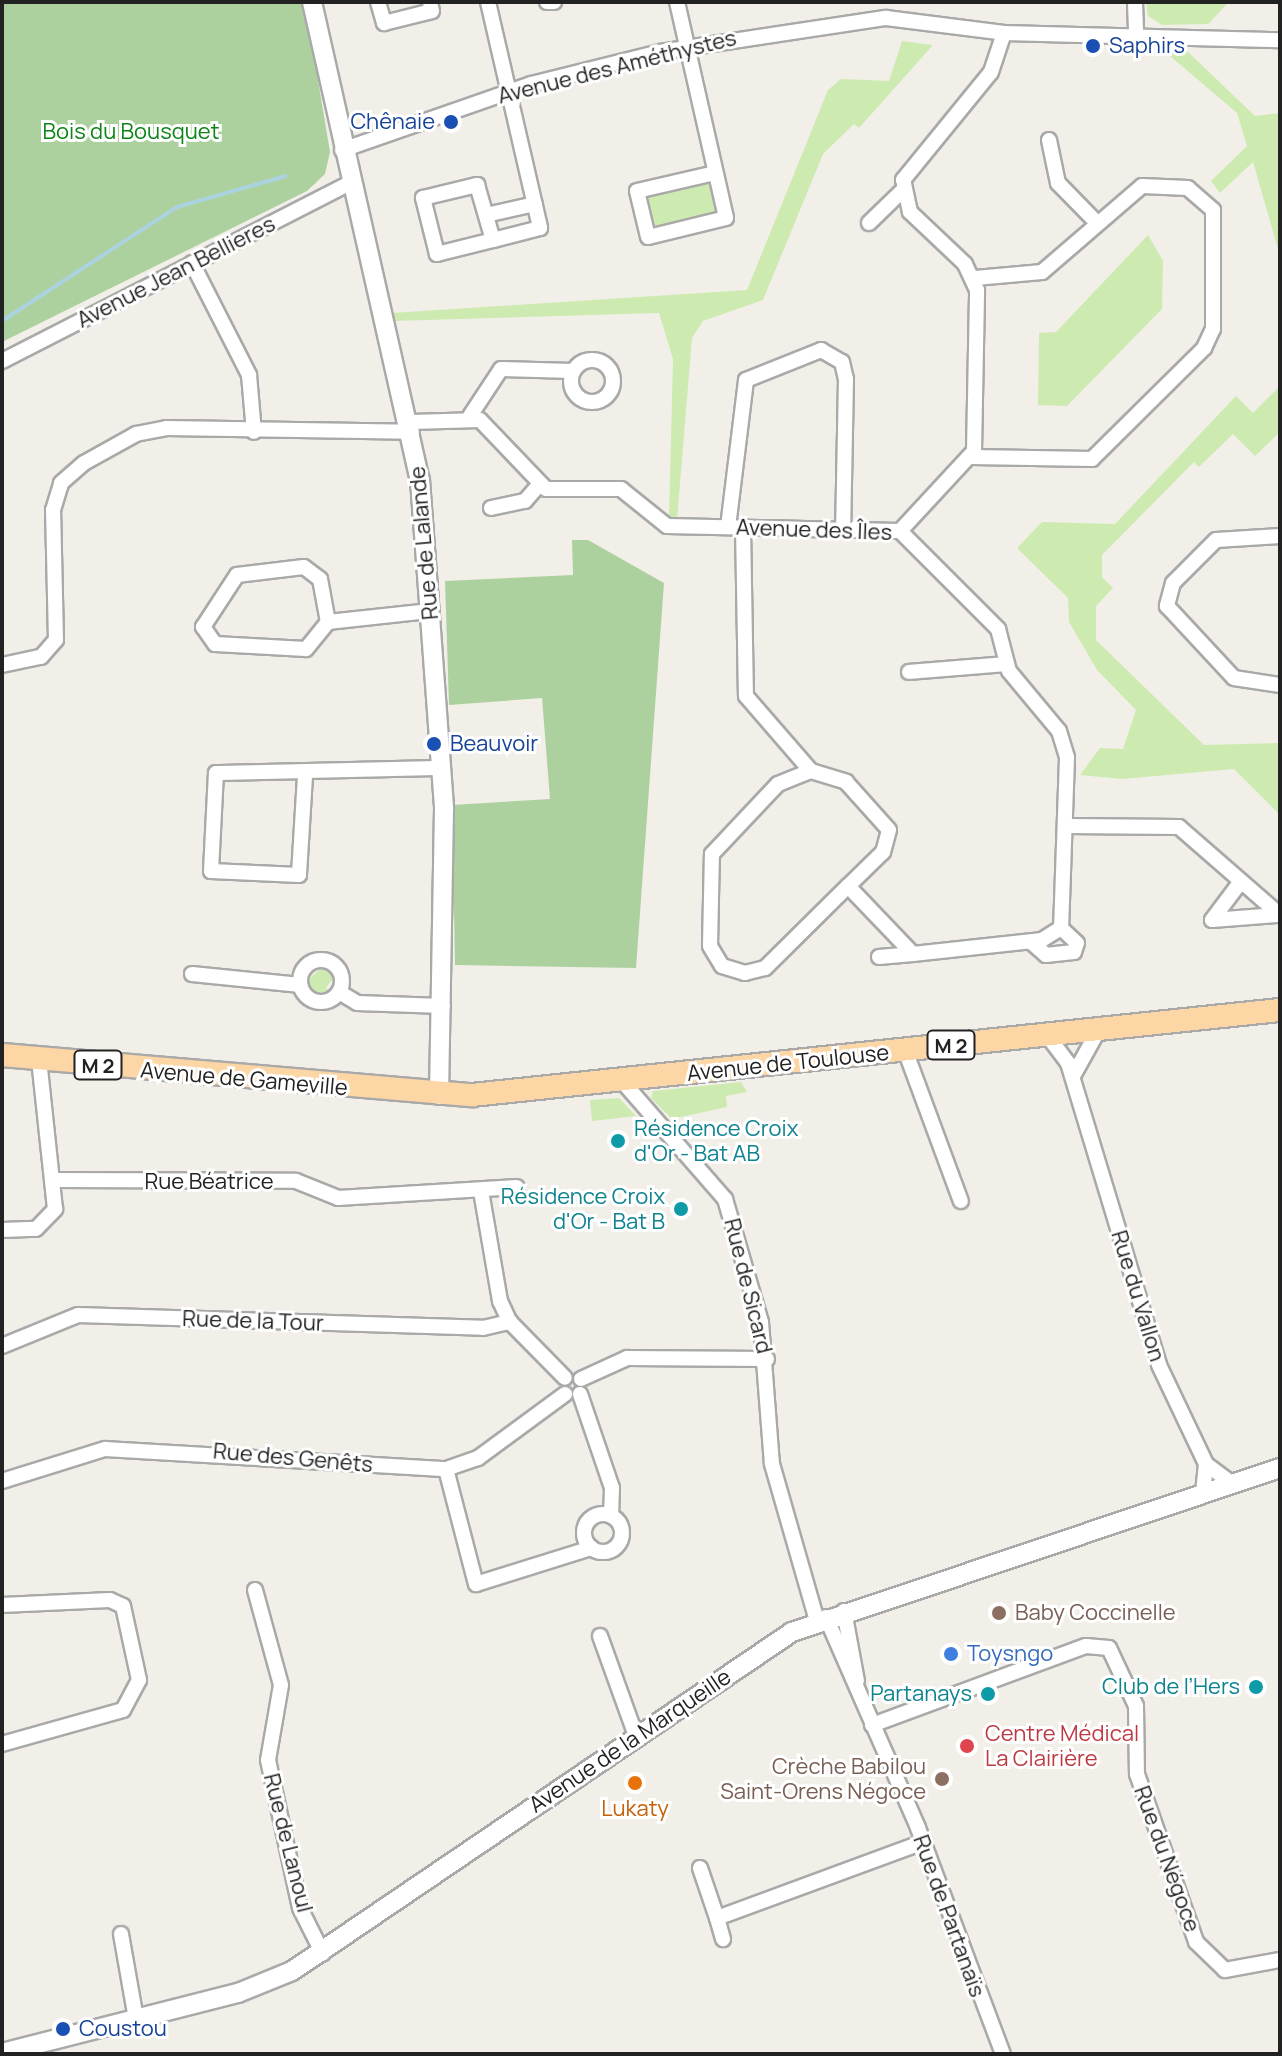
<!DOCTYPE html>
<meta charset="utf-8">
<style>
body{margin:0}
#map{position:relative;width:1282px;height:2056px;overflow:hidden;background:#f2efe9;font-family:Manrope,sans-serif}
div>[style]{position:absolute}
[style*='--x']{left:calc(var(--x)*1px);top:calc(var(--y)*1px);width:calc(var(--w)*1px);rotate:calc(var(--a)*1deg)}
.grass>*{inset:0;background:#cdebb0}
.forest>*{inset:0;background:#add19e}
.stream>*{height:4px;margin:-2px;padding:0 2px;transform-origin:2px;border-radius:2px;background:#aad3df}
.roads{filter:drop-shadow(2px 0 #a9a9a9) drop-shadow(-2px 0 #a9a9a9) drop-shadow(0 2px #a9a9a9) drop-shadow(0 -2px #a9a9a9)}
.minor>*{height:14px;margin:-7px;padding:0 7px;transform-origin:7px;border-radius:7px;background:#fff}
.minor>.ring{margin:-7px;padding:0;box-sizing:content-box;background:none;border:14px solid #fff;border-radius:50%}
.tertiary>*{height:18px;margin:-9px;padding:0 9px;transform-origin:9px;border-radius:9px;background:#fff}
.primary>*{height:22px;margin:-11px;padding:0 11px;transform-origin:11px;border-radius:11px;background:#fcd6a4}
.dots>*{width:22px;height:22px;translate:-50% -50%;box-sizing:border-box;border:4px solid #fff;border-radius:50%}
span{translate:-50% -50%;white-space:nowrap;text-align:center;line-height:1.15;-webkit-text-stroke:6px #fff;paint-order:stroke}
.shield-label span{padding:2px 6px;background:#fff;border:2px solid;border-radius:6px;-webkit-text-stroke-width:0}
.shield-label{font-size:20px;color:#222;font-weight:700}
.transit-label{font-size:22px;color:#164399}
.left{translate:0 -50%;text-align:left}
.right{translate:-100% -50%;text-align:right}
.street-label{font-size:22px;color:#222}
.park-label{font-size:22px;color:#0c8416}
.culture-label{font-size:22px;color:#0d838f}
.education-label{font-size:22px;color:#785e54}
.shop-label{font-size:22px;color:#366cbe}
.health-label{font-size:22px;color:#be3a42}
.food-label{font-size:22px;color:#c56008}
.frame{position:absolute;inset:0;border:4px solid #222;pointer-events:none}
</style>
<div id="map">
<div class="grass">
<i style="clip-path:polygon(1146px 2px,1229px 2px,1208px 24px,1162px 25px,1148px 16px)"></i>
<i style="clip-path:polygon(902px 41px,933px 45px,859px 128px,854px 124px,823px 154px,763px 300px,703px 321px,692px 338px,677px 520px,669px 518px,673px 359px,659px 313px,394px 321px,392px 313px,747px 290px,828px 90px,841px 79px,889px 81px)"></i>
<i style="clip-path:polygon(1163px 50px,1186px 50px,1255px 116px,1280px 113px,1280px 256px,1253px 162px,1220px 193px,1211px 181px,1247px 146px,1237px 113px)"></i>
<i style="clip-path:polygon(711px 180px,720px 212px,652px 230px,648px 194px)"></i>
<i style="clip-path:polygon(1148px 235px,1163px 261px,1162px 309px,1067px 406px,1038px 405px,1039px 333px,1056px 332px)"></i>
<i style="clip-path:polygon(1280px 386px,1280px 432px,1255px 456px,1233px 434px,1199px 467px,1194px 462px,1102px 555px,1102px 577px,1113px 588px,1096px 606px,1096px 640px,1204px 745px,1280px 743px,1280px 815px,1234px 769px,1122px 779px,1080px 775px,1100px 748px,1123px 749px,1136px 710px,1097px 670px,1069px 622px,1068px 598px,1017px 548px,1042px 522px,1115px 524px,1236px 396px,1253px 413px)"></i>
<i style="clip-path:polygon(325px 964px,340px 981px,331px 981px,326px 988px,334px 994px,327px 998px,314px 996px,307px 981px)"></i>
<i style="clip-path:polygon(741px 1082px,747px 1092px,726px 1096px,727px 1107px,672px 1119px,651px 1098px,653px 1091px)"></i>
<i style="clip-path:polygon(619px 1098px,636px 1116px,592px 1121px,590px 1100px)"></i>
</div>
<div class="forest">
<i style="clip-path:polygon(2px 2px,305px 2px,330px 152px,325px 174px,307px 191px,2px 342px)"></i>
<i style="clip-path:polygon(572px 540px,588px 540px,664px 583px,636px 968px,455px 965px,452px 805px,550px 799px,542px 698px,449px 705px,445px 581px,573px 575px)"></i>
</div>
<div class="stream">
<i style="--x:2;--y:321;--w:209;--a:-33.1"></i>
<i style="--x:177;--y:207;--w:113;--a:-15.9"></i>
</div>
<div class="roads">
<div class="minor">
<i style="--x:378;--y:2;--w:22;--a:74"></i>
<i style="--x:384;--y:23;--w:49;--a:-14"></i>
<i style="--x:432;--y:11;--w:9;--a:-103"></i>
<i style="--x:488;--y:2;--w:232;--a:77"></i>
<i style="--x:540;--y:228;--w:49;--a:165.7"></i>
<i style="--x:493;--y:240;--w:58;--a:166"></i>
<i style="--x:437;--y:254;--w:58;--a:-104"></i>
<i style="--x:423;--y:198;--w:56;--a:-13.5"></i>
<i style="--x:477;--y:185;--w:57;--a:73.8"></i>
<i style="--x:547;--y:2;--w:7;--a:0"></i>
<i style="--x:677;--y:2;--w:221;--a:77.2"></i>
<i style="--x:726;--y:218;--w:80;--a:166.3"></i>
<i style="--x:648;--y:237;--w:47;--a:-103.4"></i>
<i style="--x:637;--y:191;--w:80;--a:-13"></i>
<i style="--x:1135;--y:2;--w:31;--a:88"></i>
<i style="--x:1049;--y:140;--w:44;--a:78.2"></i>
<i style="--x:1058;--y:183;--w:54;--a:45.7"></i>
<i style="--x:342;--y:150;--w:200;--a:-19.2"></i>
<i style="--x:531;--y:84;--w:133;--a:-13.9"></i>
<i style="--x:660;--y:52;--w:229;--a:-8.6"></i>
<i style="--x:886;--y:18;--w:119;--a:7.2"></i>
<i style="--x:1004;--y:33;--w:276;--a:1.5"></i>
<i style="--x:486;--y:215;--w:50;--a:-12.7"></i>
<i style="--x:869;--y:223;--w:45;--a:-44.1"></i>
<i style="--x:192;--y:263;--w:126;--a:63"></i>
<i style="--x:249;--y:375;--w:57;--a:85"></i>
<i class="ring" style="left:571px;top:360px;width:28px;height:28px"></i>
<i style="--x:2;--y:361;--w:391;--a:-27.1"></i>
<i style="--x:470;--y:416;--w:56;--a:-56.6"></i>
<i style="--x:501;--y:369;--w:72;--a:1.6"></i>
<i style="--x:410;--y:422;--w:70;--a:-1.6"></i>
<i style="--x:480;--y:420;--w:95;--a:46.3"></i>
<i style="--x:546;--y:489;--w:75;--a:0"></i>
<i style="--x:621;--y:489;--w:59;--a:38.8"></i>
<i style="--x:667;--y:526;--w:233;--a:1.2"></i>
<i style="--x:900;--y:531;--w:139;--a:45"></i>
<i style="--x:998;--y:629;--w:43;--a:75.3"></i>
<i style="--x:1009;--y:671;--w:78;--a:50.2"></i>
<i style="--x:1059;--y:731;--w:28;--a:73"></i>
<i style="--x:1067;--y:758;--w:170;--a:92"></i>
<i style="--x:1061;--y:928;--w:22;--a:148"></i>
<i style="--x:1042;--y:940;--w:130;--a:173.8"></i>
<i style="--x:913;--y:954;--w:94;--a:-133.7"></i>
<i style="--x:848;--y:886;--w:117;--a:135.3"></i>
<i style="--x:765;--y:968;--w:21;--a:166"></i>
<i style="--x:745;--y:973;--w:24;--a:-163"></i>
<i style="--x:722;--y:966;--w:23;--a:-121"></i>
<i style="--x:710;--y:946;--w:92;--a:-88.8"></i>
<i style="--x:712;--y:854;--w:96;--a:-46.7"></i>
<i style="--x:778;--y:784;--w:35;--a:-22"></i>
<i style="--x:972;--y:457;--w:120;--a:1"></i>
<i style="--x:1092;--y:459;--w:158;--a:-44.7"></i>
<i style="--x:1204;--y:348;--w:21;--a:-65"></i>
<i style="--x:1213;--y:329;--w:119;--a:-90"></i>
<i style="--x:1213;--y:210;--w:33;--a:-139"></i>
<i style="--x:1188;--y:188;--w:46;--a:-177.5"></i>
<i style="--x:1142;--y:186;--w:132;--a:139.3"></i>
<i style="--x:1042;--y:272;--w:67;--a:174.9"></i>
<i style="--x:491;--y:508;--w:35;--a:-12"></i>
<i style="--x:525;--y:501;--w:21;--a:-49"></i>
<i style="--x:728;--y:527;--w:148;--a:-83"></i>
<i style="--x:746;--y:380;--w:81;--a:-21.8"></i>
<i style="--x:821;--y:350;--w:24;--a:30"></i>
<i style="--x:842;--y:362;--w:17;--a:77"></i>
<i style="--x:846;--y:379;--w:150;--a:91.1"></i>
<i style="--x:743;--y:527;--w:169;--a:89"></i>
<i style="--x:746;--y:696;--w:99;--a:49.1"></i>
<i style="--x:811;--y:771;--w:37;--a:17"></i>
<i style="--x:846;--y:782;--w:64;--a:48.1"></i>
<i style="--x:889;--y:830;--w:23;--a:105"></i>
<i style="--x:883;--y:852;--w:49;--a:135.8"></i>
<i style="--x:900;--y:531;--w:109;--a:-47.2"></i>
<i style="--x:974;--y:451;--w:161;--a:-88.9"></i>
<i style="--x:977;--y:290;--w:29;--a:-115"></i>
<i style="--x:965;--y:264;--w:76;--a:-136.6"></i>
<i style="--x:910;--y:212;--w:33;--a:-102"></i>
<i style="--x:903;--y:180;--w:139;--a:-50.8"></i>
<i style="--x:991;--y:72;--w:41;--a:-71.6"></i>
<i style="--x:1280;--y:536;--w:64;--a:176.4"></i>
<i style="--x:1216;--y:540;--w:61;--a:135"></i>
<i style="--x:1173;--y:583;--w:24;--a:105"></i>
<i style="--x:1167;--y:606;--w:98;--a:47.1"></i>
<i style="--x:1234;--y:678;--w:47;--a:8.7"></i>
<i style="--x:328;--y:622;--w:35;--a:129"></i>
<i style="--x:306;--y:649;--w:91;--a:-176.9"></i>
<i style="--x:215;--y:644;--w:21;--a:-125"></i>
<i style="--x:203;--y:627;--w:62;--a:-56.8"></i>
<i style="--x:237;--y:575;--w:67;--a:-6.8"></i>
<i style="--x:304;--y:567;--w:20;--a:37"></i>
<i style="--x:320;--y:579;--w:44;--a:79.5"></i>
<i style="--x:328;--y:622;--w:103;--a:-6.2"></i>
<i style="--x:2;--y:665;--w:40;--a:-12"></i>
<i style="--x:41;--y:657;--w:23;--a:-49"></i>
<i style="--x:56;--y:640;--w:130;--a:-91.3"></i>
<i style="--x:53;--y:510;--w:28;--a:-73"></i>
<i style="--x:61;--y:483;--w:30;--a:-41"></i>
<i style="--x:84;--y:463;--w:60;--a:-29.1"></i>
<i style="--x:136;--y:434;--w:31;--a:-11"></i>
<i style="--x:166;--y:428;--w:246;--a:0.9"></i>
<i style="--x:909;--y:672;--w:97;--a:-4.7"></i>
<i style="--x:305;--y:776;--w:99;--a:93.5"></i>
<i style="--x:299;--y:875;--w:88;--a:-177.4"></i>
<i style="--x:211;--y:871;--w:98;--a:-87.1"></i>
<i style="--x:216;--y:773;--w:225;--a:-1.3"></i>
<i style="--x:1067;--y:826;--w:112;--a:0.5"></i>
<i style="--x:1179;--y:827;--w:134;--a:41.1"></i>
<i style="--x:1239;--y:884;--w:45;--a:126.9"></i>
<i style="--x:1212;--y:920;--w:65;--a:-4.4"></i>
<i style="--x:1031;--y:942;--w:20;--a:41"></i>
<i style="--x:1046;--y:955;--w:28;--a:-6"></i>
<i style="--x:1074;--y:952;--w:9;--a:-72"></i>
<i style="--x:1077;--y:943;--w:22;--a:-137"></i>
<i style="--x:879;--y:957;--w:34;--a:-5"></i>
<i class="ring" style="left:300px;top:960px;width:28px;height:28px"></i>
<i style="--x:192;--y:974;--w:109;--a:5.8"></i>
<i style="--x:339;--y:992;--w:21;--a:31"></i>
<i style="--x:357;--y:1003;--w:86;--a:2"></i>
<i style="--x:1047;--y:1035;--w:35;--a:53"></i>
<i style="--x:1068;--y:1063;--w:315;--a:73.2"></i>
<i style="--x:1159;--y:1365;--w:110;--a:64.6"></i>
<i style="--x:1206;--y:1464;--w:27;--a:96"></i>
<i style="--x:905;--y:1050;--w:161;--a:69.7"></i>
<i style="--x:1073;--y:1076;--w:54;--a:-61"></i>
<i style="--x:622;--y:1081;--w:157;--a:48.9"></i>
<i style="--x:725;--y:1199;--w:128;--a:73.7"></i>
<i style="--x:761;--y:1322;--w:142;--a:85.6"></i>
<i style="--x:772;--y:1464;--w:163;--a:74"></i>
<i style="--x:54;--y:1180;--w:242;--a:0.2"></i>
<i style="--x:296;--y:1181;--w:45;--a:22"></i>
<i style="--x:338;--y:1198;--w:179;--a:-3.5"></i>
<i style="--x:481;--y:1191;--w:112;--a:80.2"></i>
<i style="--x:500;--y:1301;--w:23;--a:65"></i>
<i style="--x:510;--y:1322;--w:78;--a:45.5"></i>
<i style="--x:2;--y:1230;--w:34;--a:-2"></i>
<i style="--x:36;--y:1229;--w:28;--a:-46"></i>
<i style="--x:55;--y:1209;--w:151;--a:-96.1"></i>
<i style="--x:2;--y:1346;--w:82;--a:-22.2"></i>
<i style="--x:78;--y:1315;--w:405;--a:1.8"></i>
<i style="--x:483;--y:1328;--w:28;--a:-13"></i>
<i style="--x:581;--y:1379;--w:51;--a:-24.5"></i>
<i style="--x:627;--y:1358;--w:140;--a:0.4"></i>
<i style="--x:580;--y:1394;--w:99;--a:71.2"></i>
<i style="--x:612;--y:1488;--w:27;--a:92"></i>
<i style="--x:1206;--y:1464;--w:31;--a:37"></i>
<i style="--x:446;--y:1469;--w:119;--a:75.4"></i>
<i style="--x:476;--y:1584;--w:121;--a:-17.4"></i>
<i style="--x:2;--y:1481;--w:108;--a:-17.3"></i>
<i style="--x:105;--y:1449;--w:342;--a:3.4"></i>
<i style="--x:446;--y:1469;--w:34;--a:-19"></i>
<i style="--x:478;--y:1458;--w:108;--a:-36.3"></i>
<i class="ring" style="left:584px;top:1514px;width:24px;height:24px"></i>
<i style="--x:255;--y:1590;--w:98;--a:74.7"></i>
<i style="--x:281;--y:1685;--w:76;--a:99.8"></i>
<i style="--x:268;--y:1760;--w:151;--a:77.8"></i>
<i style="--x:300;--y:1908;--w:51;--a:63.4"></i>
<i style="--x:2;--y:1605;--w:108;--a:-2.7"></i>
<i style="--x:110;--y:1600;--w:14;--a:25"></i>
<i style="--x:123;--y:1606;--w:76;--a:77.8"></i>
<i style="--x:139;--y:1680;--w:34;--a:118"></i>
<i style="--x:123;--y:1710;--w:126;--a:164.3"></i>
<i style="--x:844;--y:1611;--w:71;--a:79.5"></i>
<i style="--x:826;--y:1617;--w:230;--a:66.4"></i>
<i style="--x:918;--y:1828;--w:241;--a:69.4"></i>
<i style="--x:600;--y:1636;--w:103;--a:70.2"></i>
<i style="--x:872;--y:1725;--w:228;--a:-20.3"></i>
<i style="--x:1086;--y:1646;--w:23;--a:5"></i>
<i style="--x:1109;--y:1648;--w:64;--a:65"></i>
<i style="--x:1136;--y:1706;--w:68;--a:89.2"></i>
<i style="--x:1137;--y:1774;--w:178;--a:70.6"></i>
<i style="--x:1196;--y:1942;--w:40;--a:44"></i>
<i style="--x:1225;--y:1970;--w:56;--a:-10.3"></i>
<i style="--x:700;--y:1868;--w:53;--a:71.2"></i>
<i style="--x:717;--y:1918;--w:221;--a:-20.2"></i>
<i style="--x:717;--y:1918;--w:22;--a:74"></i>
<i style="--x:121;--y:1934;--w:86;--a:80"></i>
</div>
<div class="tertiary">
<i style="--x:312;--y:2;--w:490;--a:77.3"></i>
<i style="--x:420;--y:480;--w:330;--a:85.8"></i>
<i style="--x:444;--y:809;--w:286;--a:91"></i>
<i style="--x:2;--y:2053;--w:244;--a:-14.3"></i>
<i style="--x:238;--y:1993;--w:58;--a:-22.2"></i>
<i style="--x:292;--y:1971;--w:604;--a:-34.14"></i>
<i style="--x:792;--y:1632;--w:515;--a:-18.58"></i>
</div>
<div class="primary">
<i style="--x:2;--y:1055;--w:472;--a:4.9"></i>
<i style="--x:472;--y:1095;--w:812;--a:-6.01"></i>
</div>
</div>
<div class="dots">
<i style="left:1093px;top:46px;background:#1a4fb4"></i>
<i style="left:451px;top:122px;background:#1a4fb4"></i>
<i style="left:434px;top:744px;background:#1a4fb4"></i>
<i style="left:618px;top:1141px;background:#0f9aa8"></i>
<i style="left:681px;top:1209px;background:#0f9aa8"></i>
<i style="left:999px;top:1613px;background:#8d6e63"></i>
<i style="left:951px;top:1654px;background:#3f7fe0"></i>
<i style="left:1256px;top:1687px;background:#0f9aa8"></i>
<i style="left:988px;top:1694px;background:#0f9aa8"></i>
<i style="left:967px;top:1746px;background:#e0444e"></i>
<i style="left:942px;top:1779px;background:#8d6e63"></i>
<i style="left:635px;top:1783px;background:#e8710a"></i>
<i style="left:63px;top:2029px;background:#1a4fb4"></i>
</div>
<div class="shield-label">
<span style="left:951px;top:1045px">M 2</span>
<span style="left:98px;top:1065px">M 2</span>
</div>
<div class="transit-label">
<span class="left" style="left:1109px;top:46px">Saphirs</span>
<span class="right" style="left:435px;top:122px">Chênaie</span>
<span class="left" style="left:450px;top:744px">Beauvoir</span>
<span class="left" style="left:79px;top:2029px">Coustou</span>
</div>
<div class="street-label">
<span style="left:617px;top:67px;rotate:-14deg">Avenue des Améthystes</span>
<span style="left:176px;top:272px;rotate:-27deg">Avenue Jean Bellieres</span>
<span style="left:814px;top:530px;rotate:2deg">Avenue des Îles</span>
<span style="left:424px;top:543px;rotate:-95deg">Rue de Lalande</span>
<span style="left:788px;top:1063px;rotate:-6deg">Avenue de Toulouse</span>
<span style="left:244px;top:1079px;rotate:5deg">Avenue de Gameville</span>
<span style="left:209px;top:1182px">Rue Béatrice</span>
<span style="left:748px;top:1286px;rotate:76deg">Rue de Sicard</span>
<span style="left:1138px;top:1296px;rotate:73deg">Rue du Vallon</span>
<span style="left:253px;top:1321px;rotate:2deg">Rue de la Tour</span>
<span style="left:293px;top:1458px;rotate:5deg">Rue des Genêts</span>
<span style="left:630px;top:1741px;rotate:-34deg">Avenue de la Marqueille</span>
<span style="left:288px;top:1843px;rotate:76deg">Rue de Lanoul</span>
<span style="left:1167px;top:1859px;rotate:70deg">Rue du Négoce</span>
<span style="left:949px;top:1916px;rotate:70deg">Rue de Partanaïs</span>
</div>
<div class="park-label">
<span style="left:131px;top:132px">Bois du Bousquet</span>
</div>
<div class="culture-label">
<span class="left" style="left:634px;top:1141px">Résidence Croix<br>d'Or - Bat AB</span>
<span class="right" style="left:665px;top:1209px">Résidence Croix<br>d'Or - Bat B</span>
<span class="right" style="left:1240px;top:1687px">Club de l’Hers</span>
<span class="right" style="left:972px;top:1694px">Partanays</span>
</div>
<div class="education-label">
<span class="left" style="left:1015px;top:1613px">Baby Coccinelle</span>
<span class="right" style="left:926px;top:1779px">Crèche Babilou<br>Saint-Orens Négoce</span>
</div>
<div class="shop-label">
<span class="left" style="left:967px;top:1654px">Toysngo</span>
</div>
<div class="health-label">
<span class="left" style="left:985px;top:1746px">Centre Médical<br>La Clairière</span>
</div>
<div class="food-label">
<span style="left:635px;top:1809px">Lukaty</span>
</div>
<div class="frame"></div>
</div>
